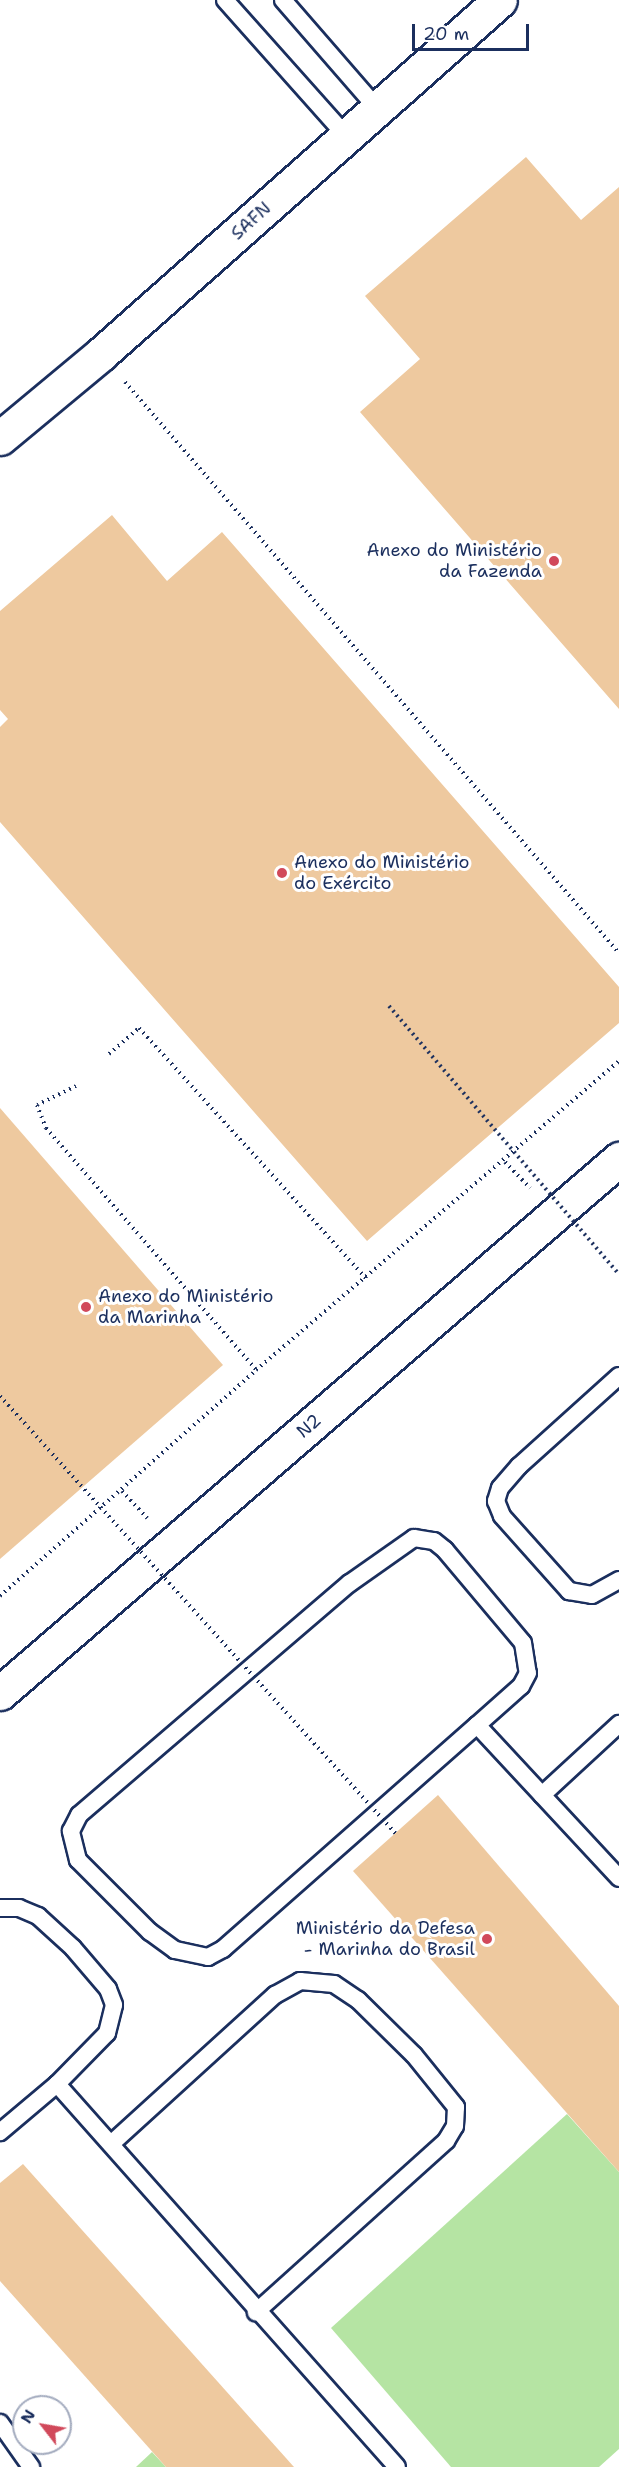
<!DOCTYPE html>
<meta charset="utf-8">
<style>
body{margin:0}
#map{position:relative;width:619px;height:2467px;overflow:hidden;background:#fff;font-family:"Shantell Sans",sans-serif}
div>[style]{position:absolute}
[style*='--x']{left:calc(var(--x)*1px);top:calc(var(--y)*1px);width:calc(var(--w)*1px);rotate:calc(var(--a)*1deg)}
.green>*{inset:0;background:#b5e4a3}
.building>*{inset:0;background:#eec99f}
.path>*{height:4px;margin-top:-2px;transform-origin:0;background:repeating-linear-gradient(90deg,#1b2f5e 0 1.5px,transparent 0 6px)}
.roads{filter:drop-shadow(2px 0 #1b2f5e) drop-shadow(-2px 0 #1b2f5e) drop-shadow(0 2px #1b2f5e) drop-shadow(0 -2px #1b2f5e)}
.service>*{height:16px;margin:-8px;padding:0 8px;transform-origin:8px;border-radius:8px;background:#fff}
.tertiary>*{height:33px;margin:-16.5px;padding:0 16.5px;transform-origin:16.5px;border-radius:16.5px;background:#fff}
.secondary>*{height:33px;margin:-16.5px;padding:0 16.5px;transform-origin:16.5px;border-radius:16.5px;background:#fff}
.path-bridge>*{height:4px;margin-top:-2px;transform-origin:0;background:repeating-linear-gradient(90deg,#1b2f5e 0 1.5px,transparent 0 6px)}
.dots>*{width:16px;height:16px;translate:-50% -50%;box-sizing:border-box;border:3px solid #fff;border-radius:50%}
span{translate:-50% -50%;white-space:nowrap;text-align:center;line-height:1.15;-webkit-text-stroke:6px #fff;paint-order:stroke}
.street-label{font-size:18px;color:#1b2f5e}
.poi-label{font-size:18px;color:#1b2f5e}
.right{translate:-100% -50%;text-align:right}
.left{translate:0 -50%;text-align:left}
.north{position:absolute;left:12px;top:2395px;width:60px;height:60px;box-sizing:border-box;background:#fff;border:2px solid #a4acbf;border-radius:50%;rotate:301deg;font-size:16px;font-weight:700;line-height:24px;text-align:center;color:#1b2f5e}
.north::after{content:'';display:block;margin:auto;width:21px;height:27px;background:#d1495b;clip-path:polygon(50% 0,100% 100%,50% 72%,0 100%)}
.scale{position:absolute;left:412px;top:24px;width:117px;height:27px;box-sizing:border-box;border:3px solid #1b2f5e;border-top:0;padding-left:8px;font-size:18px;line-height:21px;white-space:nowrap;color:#1b2f5e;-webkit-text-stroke:4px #fff;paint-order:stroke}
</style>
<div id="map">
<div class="green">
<i style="clip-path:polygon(567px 2114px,619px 2172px,619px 2449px,599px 2467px,451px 2467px,331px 2328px)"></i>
<i style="clip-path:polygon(152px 2452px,166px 2467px,136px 2467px)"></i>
</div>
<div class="building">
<i style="clip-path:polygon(526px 157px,581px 220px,619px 187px,619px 709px,360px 412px,420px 359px,365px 296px)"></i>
<i style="clip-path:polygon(112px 515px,167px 581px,222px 532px,619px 987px,619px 1023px,367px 1241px,0 822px,0 727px,8px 719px,0 710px,0 611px)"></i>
<i style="clip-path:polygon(0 1108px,223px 1365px,0 1559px)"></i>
<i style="clip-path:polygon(438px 1795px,619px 2006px,619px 2172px,353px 1871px)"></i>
<i style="clip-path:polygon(23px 2164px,294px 2467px,166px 2467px,0 2281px,0 2183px)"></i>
</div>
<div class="path">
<i style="--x:125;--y:382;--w:755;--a:49.14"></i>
<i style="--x:109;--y:1054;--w:40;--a:-41"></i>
<i style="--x:139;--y:1028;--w:338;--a:47.8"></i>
<i style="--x:76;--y:1086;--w:43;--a:154"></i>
<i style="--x:37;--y:1105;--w:25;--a:69"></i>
<i style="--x:46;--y:1128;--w:320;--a:49"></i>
<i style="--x:505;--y:1162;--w:36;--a:46"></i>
<i style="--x:122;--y:1491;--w:37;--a:47"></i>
<i style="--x:0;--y:1596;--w:341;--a:-41.4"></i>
<i style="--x:256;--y:1370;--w:477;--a:-40.4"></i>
</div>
<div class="roads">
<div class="service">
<i style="--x:225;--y:0;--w:182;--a:48.3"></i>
<i style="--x:283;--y:0;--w:143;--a:49"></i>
<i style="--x:619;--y:1376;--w:135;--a:138"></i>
<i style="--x:519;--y:1466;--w:29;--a:131"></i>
<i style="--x:500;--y:1488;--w:14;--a:107"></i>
<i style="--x:496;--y:1501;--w:16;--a:68"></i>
<i style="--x:502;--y:1516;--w:101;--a:48.2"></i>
<i style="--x:569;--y:1591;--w:23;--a:10"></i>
<i style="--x:592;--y:1595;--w:31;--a:-29"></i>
<i style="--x:414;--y:1538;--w:20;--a:9"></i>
<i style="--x:434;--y:1541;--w:14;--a:39"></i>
<i style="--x:445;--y:1550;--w:121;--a:50"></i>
<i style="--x:523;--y:1643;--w:30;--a:81"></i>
<i style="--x:528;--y:1673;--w:15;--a:118"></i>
<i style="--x:521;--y:1686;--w:59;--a:138.4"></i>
<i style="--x:477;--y:1725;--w:339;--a:138.6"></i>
<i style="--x:223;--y:1949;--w:17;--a:152"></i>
<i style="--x:208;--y:1957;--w:34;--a:-168"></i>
<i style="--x:175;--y:1950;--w:31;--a:-144"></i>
<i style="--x:150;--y:1932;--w:102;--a:-135"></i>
<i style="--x:78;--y:1860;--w:30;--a:-104"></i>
<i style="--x:71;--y:1831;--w:18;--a:-63"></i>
<i style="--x:79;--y:1815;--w:357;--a:-40.6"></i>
<i style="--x:350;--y:1583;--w:78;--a:-35.1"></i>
<i style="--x:477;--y:1725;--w:209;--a:47.1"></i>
<i style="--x:542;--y:1795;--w:105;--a:-42.7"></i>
<i style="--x:0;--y:1908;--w:19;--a:0"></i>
<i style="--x:19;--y:1908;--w:21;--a:23"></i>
<i style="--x:38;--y:1916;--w:47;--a:42.4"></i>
<i style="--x:73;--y:1948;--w:54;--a:49.5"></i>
<i style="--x:108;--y:1989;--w:17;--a:69"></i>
<i style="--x:114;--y:2005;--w:29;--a:104"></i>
<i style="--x:107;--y:2033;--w:71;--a:134.4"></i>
<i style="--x:57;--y:2084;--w:75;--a:139.9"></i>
<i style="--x:57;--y:2084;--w:512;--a:48.4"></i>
<i style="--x:111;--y:2144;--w:222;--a:-42.3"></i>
<i style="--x:275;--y:1995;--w:29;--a:-29"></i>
<i style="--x:300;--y:1981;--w:34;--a:5"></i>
<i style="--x:334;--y:1984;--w:29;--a:34"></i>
<i style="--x:358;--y:2000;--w:78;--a:44.5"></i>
<i style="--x:414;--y:2055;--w:67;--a:51.1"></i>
<i style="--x:456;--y:2107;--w:19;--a:93"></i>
<i style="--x:455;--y:2126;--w:17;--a:121"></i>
<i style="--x:446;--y:2141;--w:256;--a:138"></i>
<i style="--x:0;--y:2423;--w:54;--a:54.8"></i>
</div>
<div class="tertiary">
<i style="--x:0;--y:438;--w:131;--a:-39.7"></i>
<i style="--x:101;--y:354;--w:533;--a:-41.58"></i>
</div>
<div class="secondary">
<i style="--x:0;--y:1693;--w:818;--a:-40.78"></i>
</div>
</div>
<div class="path-bridge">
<i style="--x:389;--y:1006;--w:353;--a:49.4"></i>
<i style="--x:0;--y:1396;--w:590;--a:47.88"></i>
</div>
<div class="dots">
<i style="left:554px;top:561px;background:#d1495b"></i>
<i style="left:282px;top:873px;background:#d1495b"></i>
<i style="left:86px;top:1307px;background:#d1495b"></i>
<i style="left:487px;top:1939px;background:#d1495b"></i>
</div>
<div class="street-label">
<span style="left:251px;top:221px;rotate:-42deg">SAFN</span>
<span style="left:309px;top:1426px;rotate:-41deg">N2</span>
</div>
<div class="poi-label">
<span class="right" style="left:542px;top:561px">Anexo do Ministério<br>da Fazenda</span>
<span class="left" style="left:294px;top:873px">Anexo do Ministério<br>do Exército</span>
<span class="left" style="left:98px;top:1307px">Anexo do Ministério<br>da Marinha</span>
<span class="right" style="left:475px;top:1939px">Ministério da Defesa<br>- Marinha do Brasil</span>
</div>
<div class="north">N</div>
<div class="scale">20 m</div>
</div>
